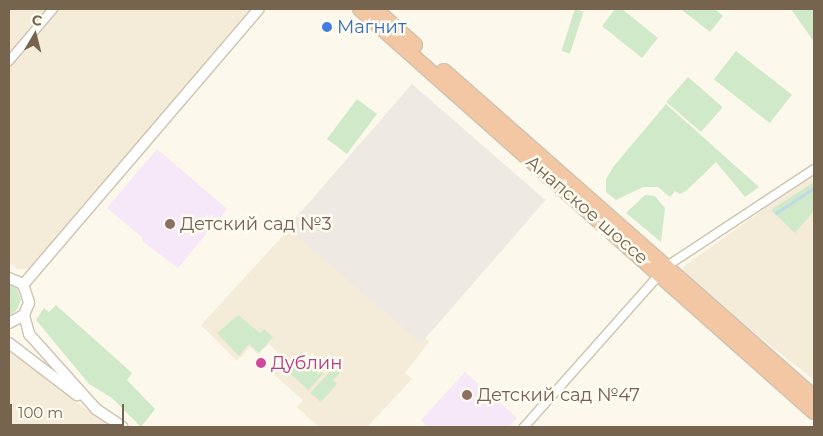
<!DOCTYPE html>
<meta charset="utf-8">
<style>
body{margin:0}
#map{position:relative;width:823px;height:436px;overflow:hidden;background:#fcf8eb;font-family:Montserrat,sans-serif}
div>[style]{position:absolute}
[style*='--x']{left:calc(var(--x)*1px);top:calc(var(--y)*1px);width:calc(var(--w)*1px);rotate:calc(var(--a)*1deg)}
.residential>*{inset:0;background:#f4ecd9}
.industrial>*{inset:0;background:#eeeae3;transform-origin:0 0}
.education>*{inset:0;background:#f6e7f9}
.green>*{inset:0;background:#d0eac9;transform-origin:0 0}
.stream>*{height:2.5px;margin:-1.25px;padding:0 1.25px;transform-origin:1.25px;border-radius:1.25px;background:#bfd9e6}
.roads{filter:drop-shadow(1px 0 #cec3b0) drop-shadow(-1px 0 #cec3b0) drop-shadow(0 1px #cec3b0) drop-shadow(0 -1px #cec3b0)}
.street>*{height:8px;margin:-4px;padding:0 4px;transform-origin:4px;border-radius:4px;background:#fff}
.secondary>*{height:10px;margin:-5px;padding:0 5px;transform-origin:5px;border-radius:5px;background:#fff}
.highway>*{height:14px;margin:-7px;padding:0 7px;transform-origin:7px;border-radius:7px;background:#f4c7a4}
.dots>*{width:14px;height:14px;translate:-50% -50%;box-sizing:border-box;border:2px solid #fffcf1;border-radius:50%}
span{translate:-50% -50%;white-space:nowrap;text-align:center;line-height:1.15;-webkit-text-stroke:5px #fffcf1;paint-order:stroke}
.shop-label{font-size:18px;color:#366cbe}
.left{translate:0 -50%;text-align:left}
.street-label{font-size:18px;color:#77644e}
.education-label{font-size:18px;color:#785e54}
.hotel-label{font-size:18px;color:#b23c85}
.frame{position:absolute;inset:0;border:10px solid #77644e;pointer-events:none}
.north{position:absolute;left:10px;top:10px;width:50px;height:50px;-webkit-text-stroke:4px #fffcf1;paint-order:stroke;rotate:8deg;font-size:14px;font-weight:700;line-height:20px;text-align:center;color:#77644e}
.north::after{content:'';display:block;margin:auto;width:18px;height:22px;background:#77644e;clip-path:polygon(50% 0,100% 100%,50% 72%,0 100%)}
.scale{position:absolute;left:10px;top:404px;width:114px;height:22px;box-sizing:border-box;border:2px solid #77644e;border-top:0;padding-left:6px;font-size:15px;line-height:18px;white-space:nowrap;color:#77644e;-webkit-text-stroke:4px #fffcf1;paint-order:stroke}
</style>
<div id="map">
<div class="residential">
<i style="clip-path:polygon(9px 9px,250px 9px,31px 269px,17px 269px,9px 262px)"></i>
<i style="clip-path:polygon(814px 173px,814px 380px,683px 276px,683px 267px)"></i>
<i style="clip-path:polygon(289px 229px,429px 342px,405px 373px,412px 379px,367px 427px,319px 427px,297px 407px,303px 400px,271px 372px,283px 357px,269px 344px,258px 354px,250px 347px,237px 361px,201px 325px)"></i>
<i style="clip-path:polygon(9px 351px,110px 427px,9px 427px)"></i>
</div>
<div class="industrial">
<i style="left:412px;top:84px;width:177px;height:190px;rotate:41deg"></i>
</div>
<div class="education">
<i style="clip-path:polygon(157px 149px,227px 209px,178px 268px,142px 241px,143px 238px,107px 208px)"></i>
<i style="clip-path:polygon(465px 372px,517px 418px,508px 427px,428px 427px,421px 420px)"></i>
</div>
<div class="green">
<i style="left:575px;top:9px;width:9px;height:44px;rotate:18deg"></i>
<i style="clip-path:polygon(615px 9px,622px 9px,658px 38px,642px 58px,602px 26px)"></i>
<i style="clip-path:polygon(715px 9px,723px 16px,710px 32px,682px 10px)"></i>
<i style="clip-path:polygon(791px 9px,814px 9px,814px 42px)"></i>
<i style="left:736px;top:51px;width:71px;height:36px;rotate:38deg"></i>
<i style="left:688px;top:77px;width:46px;height:33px;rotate:41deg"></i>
<i style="left:357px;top:99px;width:25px;height:50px;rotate:37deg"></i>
<i style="clip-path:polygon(666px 104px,759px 187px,745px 197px,716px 162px,686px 191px,680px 194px,675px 191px,670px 197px,658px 187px,643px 187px,616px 200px,606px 192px,606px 179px,614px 166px)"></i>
<i style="clip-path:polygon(814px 182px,814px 211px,795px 233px,771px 210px)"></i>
<i style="clip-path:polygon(645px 195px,655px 196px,665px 208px,661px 242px,626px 213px)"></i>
<i style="clip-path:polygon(9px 284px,17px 289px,21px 300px,17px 310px,9px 316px)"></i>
<i style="clip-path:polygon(56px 305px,132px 373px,127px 380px,155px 409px,141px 427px,112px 398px,89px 384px,36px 320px,44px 308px,49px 312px)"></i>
<i style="clip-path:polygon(238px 315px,260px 333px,264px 329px,273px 337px,259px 353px,249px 344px,239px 356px,217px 333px)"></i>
<i style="left:300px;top:353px;width:31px;height:22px;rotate:42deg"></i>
<i style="clip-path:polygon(334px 367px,340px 373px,333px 380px,337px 384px,321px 402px,310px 393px)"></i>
</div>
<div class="stream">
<i style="--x:776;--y:213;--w:45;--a:-33.3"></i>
</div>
<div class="roads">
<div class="street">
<i style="--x:9;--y:61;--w:68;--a:-49.8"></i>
<i style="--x:524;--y:427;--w:215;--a:-48.4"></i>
<i style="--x:667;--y:266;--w:176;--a:-33.4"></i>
</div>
<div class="secondary">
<i style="--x:9;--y:278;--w:15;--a:23"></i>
<i style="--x:23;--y:284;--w:20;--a:72"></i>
<i style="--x:29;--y:303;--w:13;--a:113"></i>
<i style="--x:24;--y:315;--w:17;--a:152"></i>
<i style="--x:23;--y:285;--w:363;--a:-49.5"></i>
<i style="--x:24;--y:315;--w:20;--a:75"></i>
<i style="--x:29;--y:334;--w:101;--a:48.2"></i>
<i style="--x:96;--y:409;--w:32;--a:34"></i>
<i style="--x:9;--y:343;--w:86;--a:37.4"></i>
</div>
<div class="highway">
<i style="--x:360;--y:9;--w:607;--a:41.59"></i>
<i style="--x:375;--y:9;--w:54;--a:42"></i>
<i style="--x:444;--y:71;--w:493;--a:41.4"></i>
</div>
</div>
<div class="dots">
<i style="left:327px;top:27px;background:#3f7fe0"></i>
<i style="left:170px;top:224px;background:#8d6e63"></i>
<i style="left:261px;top:363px;background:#d1479c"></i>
<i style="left:467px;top:395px;background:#8d6e63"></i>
</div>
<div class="shop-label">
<span class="left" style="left:337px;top:27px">Магнит</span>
</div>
<div class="street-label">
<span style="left:587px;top:210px;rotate:41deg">Анапское шоссе</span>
</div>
<div class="education-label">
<span class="left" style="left:180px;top:224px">Детский сад №3</span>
<span class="left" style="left:477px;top:395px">Детский сад №47</span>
</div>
<div class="hotel-label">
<span class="left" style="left:271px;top:363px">Дублин</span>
</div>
<div class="frame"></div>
<div class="north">С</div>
<div class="scale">100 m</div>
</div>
